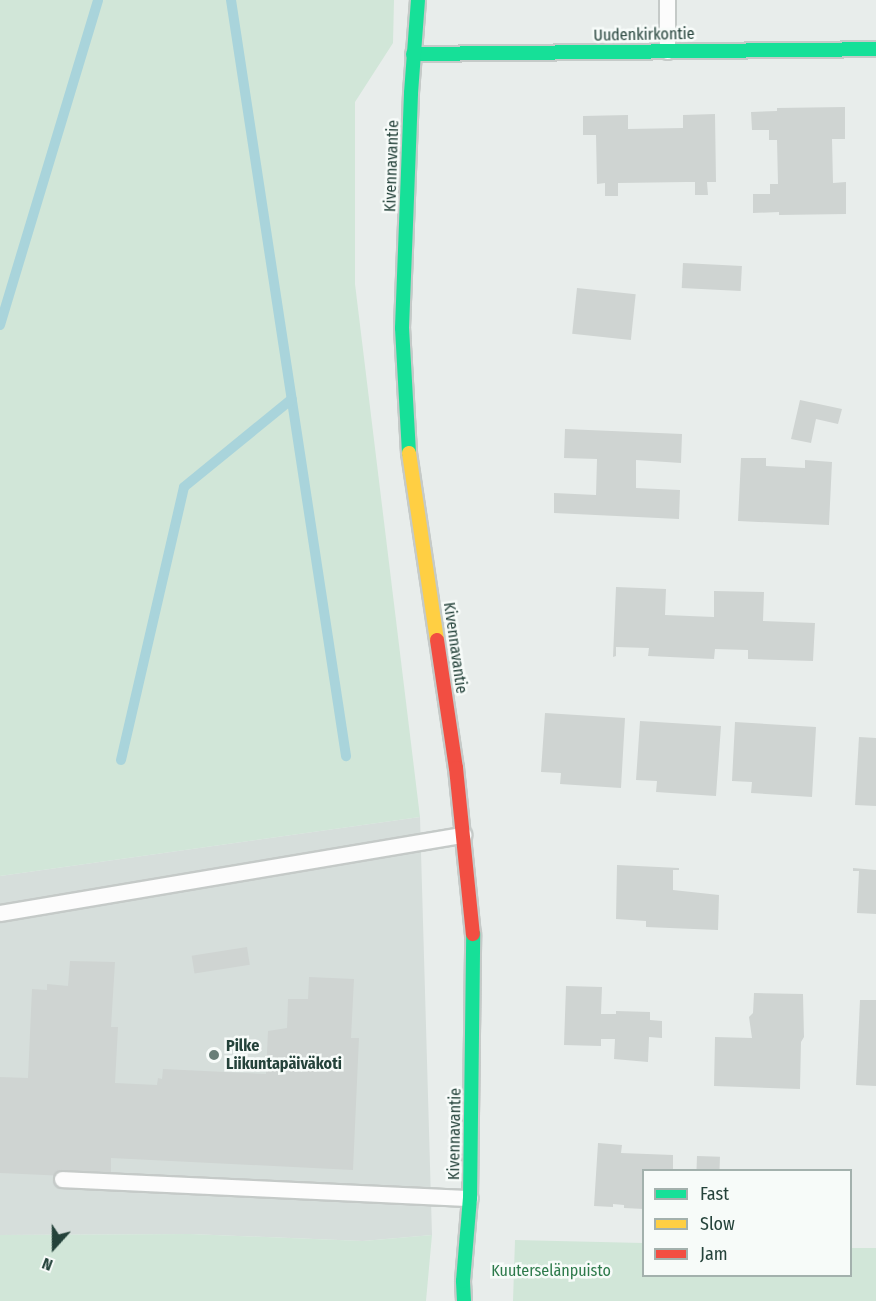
<!DOCTYPE html>
<meta charset="utf-8">
<style>
body{margin:0}
#map{position:relative;width:876px;height:1301px;overflow:hidden;background:#e8edeb;font-family:"Fira Sans Condensed",sans-serif}
div>[style]{position:absolute}
[style*='--x']{left:calc(var(--x)*1px);top:calc(var(--y)*1px);width:calc(var(--w)*1px);rotate:calc(var(--a)*1deg)}
.built>*{inset:0;background:#d6dedb}
.green>*{inset:0;background:#d1e6d8}
.stream>*{height:10px;margin:-5px;padding:0 5px;transform-origin:5px;border-radius:5px;background:#a9d4db}
.building>*{inset:0;background:#cfd4d2;transform-origin:0 0}
.roads{filter:drop-shadow(2px 0 #c5cac8) drop-shadow(-2px 0 #c5cac8) drop-shadow(0 2px #c5cac8) drop-shadow(0 -2px #c5cac8)}
.lane>*{height:15px;margin:-7.5px;padding:0 7.5px;transform-origin:7.5px;border-radius:7.5px;background:#fcfcfc}
.fast>*{height:14px;margin:-7px;padding:0 7px;transform-origin:7px;border-radius:7px;background:#16e098}
.slow>*{height:14px;margin:-7px;padding:0 7px;transform-origin:7px;border-radius:7px;background:#ffcf43}
.jam>*{height:14px;margin:-7px;padding:0 7px;transform-origin:7px;border-radius:7px;background:#f24e42}
.dots>*{width:16px;height:16px;translate:-50% -50%;box-sizing:border-box;border:3px solid #f7fbf9;border-radius:50%}
span{translate:-50% -50%;white-space:nowrap;text-align:center;line-height:1.15;-webkit-text-stroke:5px #f7fbf9;paint-order:stroke}
.street-label{font-size:16px;color:#24423a}
.poi-label{font-size:16px;color:#24423a;font-weight:700}
.left{translate:0 -50%;text-align:left}
.park-label{font-size:16px;color:#2d7a4b}
.legend{position:absolute;left:642px;top:1169px;width:210px;height:108px;box-sizing:border-box;background:#f7fbf9;border:2px solid #a3b1ad;margin:0;padding:8px 10px;list-style:none;font-size:18px;color:#24423a}
.legend li{display:flex;align-items:center;gap:12px;height:30px}
.legend b{width:30px;border:2px solid #a3b1ad}
.north{position:absolute;left:24px;top:1217px;width:60px;height:60px;-webkit-text-stroke:4px #f7fbf9;paint-order:stroke;rotate:201deg;font-size:16px;font-weight:700;line-height:24px;text-align:center;color:#24423a}
.north::after{content:'';display:block;margin:auto;width:21px;height:27px;background:#24423a;clip-path:polygon(50% 0,100% 100%,50% 72%,0 100%)}
</style>
<div id="map">
<div class="built">
<i style="clip-path:polygon(420px 817px,432px 1235px,363px 1241px,190px 1234px,0 1235px,0 876px)"></i>
</div>
<div class="green">
<i style="clip-path:polygon(0 0,394px 0,393px 43px,355px 102px,355px 284px,420px 817px,0 876px)"></i>
<i style="clip-path:polygon(190px 1234px,363px 1241px,432px 1235px,426px 1301px,0 1301px,0 1235px)"></i>
<i style="clip-path:polygon(515px 1240px,643px 1243px,644px 1276px,850px 1276px,851px 1248px,876px 1248px,876px 1301px,513px 1301px)"></i>
</div>
<div class="stream">
<i style="--x:231;--y:0;--w:765;--a:81.35"></i>
<i style="--x:0;--y:325;--w:339;--a:-73.2"></i>
<i style="--x:121;--y:760;--w:280;--a:-77"></i>
<i style="--x:184;--y:487;--w:139;--a:-39.2"></i>
</div>
<div class="building">
<i style="clip-path:polygon(845px 107px,845px 139px,832px 139px,833px 183px,846px 182px,846px 214px,779px 215px,779px 212px,753px 213px,753px 194px,770px 194px,770px 184px,778px 184px,777px 140px,769px 140px,769px 130px,752px 130px,751px 112px,777px 111px,777px 108px)"></i>
<i style="clip-path:polygon(715px 114px,716px 182px,707px 182px,708px 195px,695px 195px,695px 182px,687px 182px,618px 183px,618px 196px,605px 196px,605px 183px,597px 184px,596px 135px,583px 135px,583px 116px,628px 115px,628px 129px,683px 128px,683px 115px)"></i>
<i style="left:683px;top:263px;width:59px;height:25px;rotate:3deg"></i>
<i style="left:577px;top:288px;width:59px;height:46px;rotate:6deg"></i>
<i style="clip-path:polygon(800px 400px,842px 409px,838px 424px,816px 419px,811px 443px,791px 439px)"></i>
<i style="clip-path:polygon(565px 429px,682px 434px,681px 463px,636px 460px,636px 488px,680px 490px,679px 519px,554px 513px,554px 493px,596px 495px,597px 459px,564px 458px)"></i>
<i style="clip-path:polygon(741px 458px,766px 458px,766px 466px,805px 468px,805px 460px,832px 462px,829px 525px,738px 521px)"></i>
<i style="clip-path:polygon(616px 587px,666px 589px,665px 615px,714px 617px,714px 591px,764px 592px,763px 621px,815px 623px,813px 661px,748px 659px,748px 650px,715px 649px,714px 659px,648px 656px,649px 648px,616px 647px,616px 656px,613px 657px)"></i>
<i style="clip-path:polygon(545px 713px,625px 718px,621px 788px,560px 784px,561px 773px,541px 772px)"></i>
<i style="clip-path:polygon(640px 721px,721px 726px,716px 796px,656px 792px,657px 781px,636px 780px)"></i>
<i style="clip-path:polygon(735px 722px,816px 727px,812px 797px,751px 793px,752px 782px,732px 781px)"></i>
<i style="clip-path:polygon(859px 737px,876px 738px,876px 806px,855px 805px)"></i>
<i style="clip-path:polygon(617px 865px,679px 868px,679px 870px,673px 870px,673px 890px,719px 895px,718px 930px,646px 927px,646px 921px,616px 919px)"></i>
<i style="clip-path:polygon(853px 868px,876px 870px,876px 914px,857px 913px,859px 871px,853px 871px)"></i>
<i style="left:247px;top:947px;width:18px;height:56px;rotate:81deg"></i>
<i style="clip-path:polygon(70px 961px,115px 962px,111px 1027px,118px 1027px,115px 1083px,157px 1085px,158px 1078px,162px 1079px,163px 1069px,266px 1074px,268px 1031px,287px 1028px,288px 999px,308px 999px,309px 977px,354px 979px,351px 1038px,359px 1038px,353px 1170px,111px 1158px,111px 1178px,0 1173px,0 1077px,28px 1078px,32px 989px,47px 990px,47px 984px,68px 986px)"></i>
<i style="clip-path:polygon(566px 986px,602px 987px,601px 1014px,616px 1014px,616px 1011px,650px 1012px,650px 1020px,662px 1021px,662px 1038px,649px 1037px,648px 1062px,614px 1059px,615px 1039px,601px 1039px,601px 1046px,564px 1045px)"></i>
<i style="clip-path:polygon(754px 993px,803px 994px,804px 1037px,801px 1042px,800px 1089px,714px 1086px,715px 1037px,752px 1038px,749px 1017px,753px 1013px)"></i>
<i style="clip-path:polygon(860px 1000px,876px 1000px,876px 1086px,856px 1085px)"></i>
<i style="clip-path:polygon(598px 1143px,622px 1145px,621px 1153px,673px 1155px,673px 1170px,644px 1170px,644px 1209px,624px 1208px,624px 1205px,613px 1204px,613px 1207px,594px 1206px)"></i>
<i style="left:697px;top:1156px;width:23px;height:14px;rotate:2deg"></i>
</div>
<div class="roads">
<div class="lane">
<i style="--x:667;--y:0;--w:51;--a:90"></i>
<i style="--x:0;--y:913;--w:470;--a:-9.6"></i>
<i style="--x:62;--y:1179;--w:408;--a:2.7"></i>
</div>
<div class="fast">
<i style="--x:413;--y:54;--w:463;--a:-0.6"></i>
<i style="--x:409;--y:453;--w:125;--a:-93.2"></i>
<i style="--x:402;--y:328;--w:235;--a:-87.8"></i>
<i style="--x:411;--y:93;--w:93;--a:-85.7"></i>
<i style="--x:464;--y:1301;--w:20;--a:-93"></i>
<i style="--x:463;--y:1281;--w:83;--a:-85.2"></i>
<i style="--x:470;--y:1198;--w:264;--a:-89.3"></i>
</div>
<div class="slow">
<i style="--x:409;--y:453;--w:189;--a:81.5"></i>
</div>
<div class="jam">
<i style="--x:437;--y:640;--w:129;--a:81.6"></i>
<i style="--x:456;--y:768;--w:167;--a:84.2"></i>
</div>
</div>
<div class="dots">
<i style="left:214px;top:1055px;background:#697e78"></i>
</div>
<div class="street-label">
<span style="left:644px;top:35px;rotate:-1deg">Uudenkirkontie</span>
<span style="left:392px;top:166px;rotate:-88deg">Kivennavantie</span>
<span style="left:455px;top:648px;rotate:82deg">Kivennavantie</span>
<span style="left:455px;top:1134px;rotate:-89deg">Kivennavantie</span>
</div>
<div class="poi-label">
<span class="left" style="left:226px;top:1055px">Pilke<br>Liikuntapäiväkoti</span>
</div>
<div class="park-label">
<span style="left:551px;top:1271px">Kuuterselänpuisto</span>
</div>
<ul class="legend">
<li><b style="height:8px;background:#16e098"></b>Fast</li>
<li><b style="height:8px;background:#ffcf43"></b>Slow</li>
<li><b style="height:8px;background:#f24e42"></b>Jam</li>
</ul>
<div class="north">N</div>
</div>
